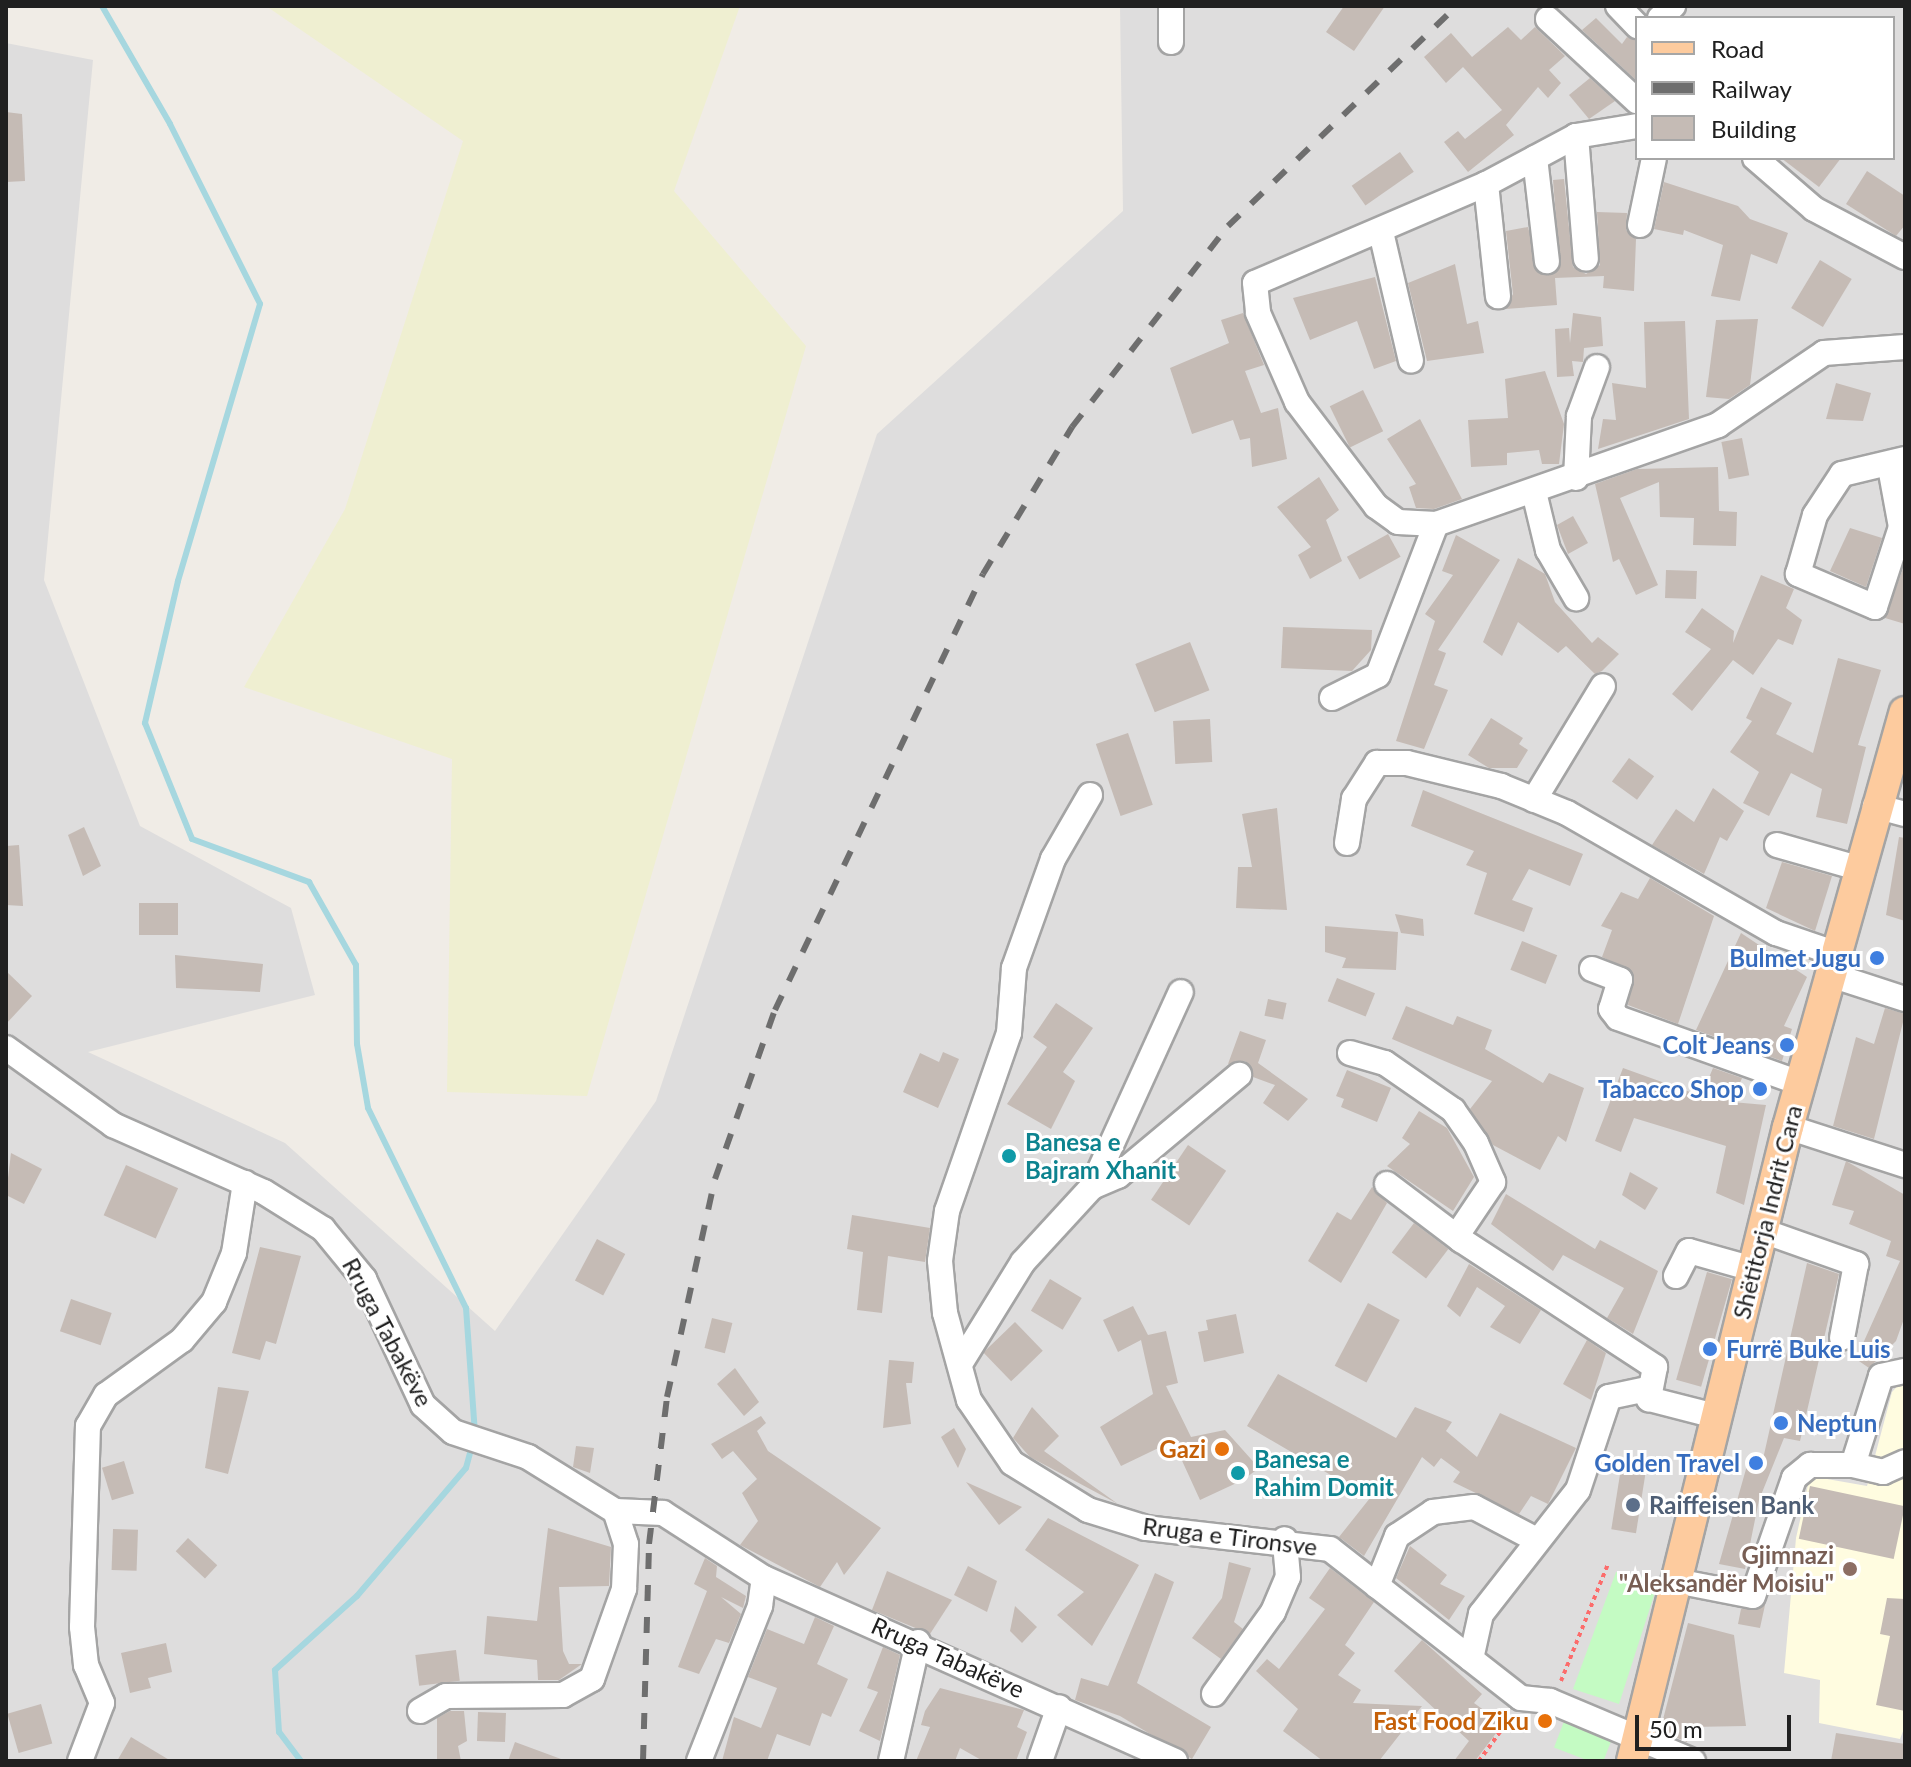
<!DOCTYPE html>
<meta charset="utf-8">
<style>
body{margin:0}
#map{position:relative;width:1911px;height:1767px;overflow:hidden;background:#f0ece6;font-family:Lato,sans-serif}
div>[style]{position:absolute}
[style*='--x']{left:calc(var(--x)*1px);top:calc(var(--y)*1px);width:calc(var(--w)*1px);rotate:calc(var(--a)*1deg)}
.residential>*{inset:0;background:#dedddd}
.education>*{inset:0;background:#fffce0}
.farmland>*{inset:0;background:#efefd1}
.park>*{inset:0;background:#c4fbc3;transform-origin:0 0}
.stream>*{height:6px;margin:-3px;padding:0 3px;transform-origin:3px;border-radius:3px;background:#a6d7df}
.building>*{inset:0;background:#c5bbb5;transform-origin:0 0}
.path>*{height:4px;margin-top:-2px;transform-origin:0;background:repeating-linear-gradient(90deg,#fc6c6b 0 4px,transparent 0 8px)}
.roads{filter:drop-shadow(2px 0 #a4a4a4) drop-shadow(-2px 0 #a4a4a4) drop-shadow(0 2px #a4a4a4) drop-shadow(0 -2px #a4a4a4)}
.minor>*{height:24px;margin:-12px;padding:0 12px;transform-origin:12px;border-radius:12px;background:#fff}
.major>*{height:30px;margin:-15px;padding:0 15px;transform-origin:15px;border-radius:15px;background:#fdcb9e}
.rail>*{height:6px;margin-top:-3px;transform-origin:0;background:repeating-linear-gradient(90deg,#6e6e6e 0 16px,transparent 0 32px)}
.dots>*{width:22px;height:22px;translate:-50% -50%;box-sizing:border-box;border:4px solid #fff;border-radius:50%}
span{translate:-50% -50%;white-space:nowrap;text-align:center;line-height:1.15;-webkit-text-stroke:6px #fff;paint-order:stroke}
.shop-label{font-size:24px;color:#366cbe;font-weight:700}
.right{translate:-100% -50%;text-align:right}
.left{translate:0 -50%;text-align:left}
.culture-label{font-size:24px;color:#0d838f;font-weight:700}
.street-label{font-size:24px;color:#202020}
.food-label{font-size:24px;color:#c56008;font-weight:700}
.service-label{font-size:24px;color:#4e5e75;font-weight:700}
.education-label{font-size:24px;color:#785e54;font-weight:700}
.frame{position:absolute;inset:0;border:8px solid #202020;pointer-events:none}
.legend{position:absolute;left:1635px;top:16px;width:260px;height:144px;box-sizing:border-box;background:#fff;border:2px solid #a6a6a6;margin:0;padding:10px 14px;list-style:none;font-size:24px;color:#202020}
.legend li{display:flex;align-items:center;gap:16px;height:40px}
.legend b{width:40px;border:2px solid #a6a6a6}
.scale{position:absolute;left:1635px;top:1715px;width:156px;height:36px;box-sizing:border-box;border:4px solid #202020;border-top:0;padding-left:10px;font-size:24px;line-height:28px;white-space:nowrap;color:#202020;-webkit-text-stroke:6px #fff;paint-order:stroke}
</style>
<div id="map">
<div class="residential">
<i style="clip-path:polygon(evenodd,1120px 6px,1905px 6px,1905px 1761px,6px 1761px,6px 43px,93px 60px,44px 580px,140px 826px,291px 908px,315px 995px,88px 1052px,285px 1143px,495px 1331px,656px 1101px,877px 434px,1123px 211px,1120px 6px,1637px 18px,1893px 18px,1893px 158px,1637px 158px,1637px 18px)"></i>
</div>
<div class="education">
<i style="clip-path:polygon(1905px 1378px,1905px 1726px,1900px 1739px,1819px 1723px,1820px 1680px,1784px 1673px,1796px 1538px,1810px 1476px,1867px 1486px,1892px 1392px)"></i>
</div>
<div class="farmland">
<i style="clip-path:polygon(266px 6px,740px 6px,674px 191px,806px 346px,587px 1096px,447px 1092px,452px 759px,244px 687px,345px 509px,463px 141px)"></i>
</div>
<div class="park">
<i style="clip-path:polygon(1616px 1572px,1659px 1580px,1619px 1704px,1573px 1689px)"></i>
<i style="left:1568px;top:1711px;width:51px;height:39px;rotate:21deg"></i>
</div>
<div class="stream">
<i style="--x:102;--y:6;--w:136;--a:60"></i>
<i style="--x:170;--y:124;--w:201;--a:63.4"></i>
<i style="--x:260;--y:304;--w:289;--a:106.5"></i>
<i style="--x:178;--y:581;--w:146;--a:103.1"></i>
<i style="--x:145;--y:723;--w:125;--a:67.9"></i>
<i style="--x:192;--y:839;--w:125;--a:20.2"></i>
<i style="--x:309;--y:882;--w:95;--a:60.5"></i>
<i style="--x:356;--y:965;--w:79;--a:89.3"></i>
<i style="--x:357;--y:1044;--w:65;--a:80.2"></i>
<i style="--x:368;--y:1108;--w:223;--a:63.9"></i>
<i style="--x:466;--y:1308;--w:126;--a:85.9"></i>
<i style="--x:301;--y:1761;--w:36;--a:-127"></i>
<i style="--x:279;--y:1732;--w:62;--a:-93.7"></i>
<i style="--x:275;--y:1670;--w:110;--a:-42.1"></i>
<i style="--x:357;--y:1596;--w:168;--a:-49.6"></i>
<i style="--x:466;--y:1468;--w:24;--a:-75"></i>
</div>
<div class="building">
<i style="clip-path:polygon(1344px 6px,1385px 6px,1354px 51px,1326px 32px)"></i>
<i style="clip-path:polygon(1596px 18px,1622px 44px,1627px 37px,1637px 41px,1637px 81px,1582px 30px)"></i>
<i style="clip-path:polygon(1508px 27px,1521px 40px,1535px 27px,1560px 51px,1565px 56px,1549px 70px,1561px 83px,1548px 98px,1538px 87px,1506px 125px,1514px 135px,1468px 172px,1444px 142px,1458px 131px,1465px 139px,1502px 110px,1463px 67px,1446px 83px,1424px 57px,1451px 33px,1472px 57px)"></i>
<i style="clip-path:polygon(1590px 78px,1615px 101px,1589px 119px,1569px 95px)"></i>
<i style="clip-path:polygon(6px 112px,22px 114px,25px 181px,6px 182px)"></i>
<i style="left:1400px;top:152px;width:24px;height:59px;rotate:55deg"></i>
<i style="clip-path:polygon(1781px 158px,1841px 158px,1819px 187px)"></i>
<i style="clip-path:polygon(1867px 171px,1905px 196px,1905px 225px,1896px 236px,1846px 204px)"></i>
<i style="clip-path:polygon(1564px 179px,1573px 267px,1586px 274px,1600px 265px,1597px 212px,1627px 213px,1626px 230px,1636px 239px,1634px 291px,1603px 288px,1604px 276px,1555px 278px,1557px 305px,1505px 309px,1513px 294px,1506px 231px,1528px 227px,1540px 274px,1560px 268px,1553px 180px)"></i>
<i style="clip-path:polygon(1664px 182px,1738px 206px,1750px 219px,1788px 233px,1777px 264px,1751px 254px,1740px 301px,1711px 296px,1723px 245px,1684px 230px,1683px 235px,1654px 229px)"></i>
<i style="left:1820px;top:260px;width:37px;height:56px;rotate:31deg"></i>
<i style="clip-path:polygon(1455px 264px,1467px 324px,1478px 321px,1484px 353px,1427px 361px,1408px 283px)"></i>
<i style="clip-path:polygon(1375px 277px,1396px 361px,1374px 369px,1357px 321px,1310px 340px,1293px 298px)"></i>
<i style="clip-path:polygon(1243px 313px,1264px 365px,1245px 371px,1261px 413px,1278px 408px,1287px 459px,1252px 467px,1250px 438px,1240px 440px,1233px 420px,1192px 434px,1170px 368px,1229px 343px,1221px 320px)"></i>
<i style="clip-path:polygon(1573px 313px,1601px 317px,1603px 346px,1584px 348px,1583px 362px,1572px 361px,1574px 376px,1557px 377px,1555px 329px,1569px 328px,1570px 343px)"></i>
<i style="clip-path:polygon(1758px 319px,1750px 385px,1729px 399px,1706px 397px,1716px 320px)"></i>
<i style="clip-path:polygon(1685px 321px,1689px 419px,1598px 449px,1603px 419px,1616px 420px,1612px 383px,1646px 388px,1644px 322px)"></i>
<i style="clip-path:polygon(1545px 371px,1564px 424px,1559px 464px,1542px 464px,1539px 450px,1507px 453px,1507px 465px,1471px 467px,1468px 420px,1508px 418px,1505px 379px)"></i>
<i style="clip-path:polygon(1836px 383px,1871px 393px,1863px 421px,1826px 419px)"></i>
<i style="left:1363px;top:390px;width:46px;height:37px;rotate:64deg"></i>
<i style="clip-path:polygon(1420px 419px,1462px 499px,1434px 509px,1416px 508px,1409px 487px,1416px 484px,1387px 439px)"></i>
<i style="left:1742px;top:438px;width:38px;height:21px;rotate:79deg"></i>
<i style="clip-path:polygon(1718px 467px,1719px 511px,1737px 512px,1736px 546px,1693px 545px,1694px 518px,1660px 517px,1659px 482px,1620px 498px,1658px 585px,1636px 595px,1619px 559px,1613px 562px,1595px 484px,1637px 469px)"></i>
<i style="clip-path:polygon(1319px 477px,1339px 510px,1326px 520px,1342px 561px,1310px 579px,1298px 555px,1311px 547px,1277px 507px)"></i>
<i style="clip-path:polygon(1573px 516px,1588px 543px,1568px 554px,1557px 525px)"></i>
<i style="clip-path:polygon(1850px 528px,1882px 538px,1866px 587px,1830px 571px)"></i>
<i style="left:1388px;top:534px;width:26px;height:47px;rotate:61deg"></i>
<i style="clip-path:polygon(1456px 535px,1500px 560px,1438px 650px,1446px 653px,1434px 685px,1448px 690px,1424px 749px,1396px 741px,1435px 621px,1425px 614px,1453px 575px,1442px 571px)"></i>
<i style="clip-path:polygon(1518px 558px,1545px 574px,1555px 602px,1592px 643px,1598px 637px,1619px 654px,1602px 671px,1595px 674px,1566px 646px,1558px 653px,1518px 622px,1502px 656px,1483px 642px)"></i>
<i style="clip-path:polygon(1905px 563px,1905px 624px,1885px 618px)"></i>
<i style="left:1666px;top:570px;width:31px;height:28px;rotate:2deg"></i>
<i style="clip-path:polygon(1761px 575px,1794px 589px,1786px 608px,1802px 620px,1793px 645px,1778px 639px,1753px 675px,1733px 660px,1692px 711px,1672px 694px,1711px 649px,1685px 632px,1702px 608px,1734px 631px,1733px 643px)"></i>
<i style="clip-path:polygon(1283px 627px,1372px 630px,1371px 650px,1352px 671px,1281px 668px)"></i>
<i style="left:1190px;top:642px;width:52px;height:59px;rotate:68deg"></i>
<i style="clip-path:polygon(1838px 658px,1881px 670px,1858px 745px,1866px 747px,1847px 824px,1816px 817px,1822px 789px,1791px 773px,1769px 816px,1743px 803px,1759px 772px,1730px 752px,1752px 721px,1746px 718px,1761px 687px,1792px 703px,1776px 734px,1813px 753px)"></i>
<i style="clip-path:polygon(1491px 718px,1523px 738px,1519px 744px,1528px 750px,1517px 768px,1489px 768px,1468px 755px)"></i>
<i style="left:1210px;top:719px;width:43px;height:37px;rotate:87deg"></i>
<i style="left:1128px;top:733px;width:76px;height:34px;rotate:71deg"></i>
<i style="left:1629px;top:758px;width:31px;height:29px;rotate:36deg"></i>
<i style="clip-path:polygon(1713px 788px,1744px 811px,1727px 841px,1720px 837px,1704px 874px,1652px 845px,1676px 809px,1694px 822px)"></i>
<i style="clip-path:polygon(1423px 790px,1583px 854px,1570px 886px,1529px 869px,1512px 900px,1533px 908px,1524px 932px,1474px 914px,1487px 873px,1466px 865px,1474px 851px,1411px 826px)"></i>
<i style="clip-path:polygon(1277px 808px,1287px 910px,1236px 908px,1238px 867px,1252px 867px,1242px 814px)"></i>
<i style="clip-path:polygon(84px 827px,101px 866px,83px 876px,68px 835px)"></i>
<i style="clip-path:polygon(1899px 837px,1905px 838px,1905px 921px,1886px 915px)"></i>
<i style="clip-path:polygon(19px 845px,23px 906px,6px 905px,6px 846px)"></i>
<i style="clip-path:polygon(1782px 862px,1832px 876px,1815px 931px,1766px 908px)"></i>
<i style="clip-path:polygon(1650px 878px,1714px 916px,1678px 1024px,1628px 1005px,1632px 971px,1602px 957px,1612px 930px,1601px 926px,1621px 892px,1638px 899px)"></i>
<i style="left:139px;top:903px;width:39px;height:32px"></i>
<i style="clip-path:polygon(1395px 914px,1423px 919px,1424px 936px,1401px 933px)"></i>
<i style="clip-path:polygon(1325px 926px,1398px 932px,1396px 970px,1342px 968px,1346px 958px,1325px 952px)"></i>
<i style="clip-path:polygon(1741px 933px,1807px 977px,1784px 1026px,1792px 1029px,1782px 1061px,1696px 1030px)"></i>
<i style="left:1522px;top:941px;width:38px;height:31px;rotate:22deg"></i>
<i style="clip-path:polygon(175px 955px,263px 964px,260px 992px,176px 988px)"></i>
<i style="clip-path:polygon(6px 971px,32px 996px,6px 1024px)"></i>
<i style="left:1337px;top:978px;width:41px;height:25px;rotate:22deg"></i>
<i style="left:1268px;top:999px;width:19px;height:17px;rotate:12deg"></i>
<i style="clip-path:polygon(1056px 1003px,1093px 1028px,1063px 1072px,1075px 1081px,1051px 1129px,1007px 1104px,1047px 1047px,1033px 1037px)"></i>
<i style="clip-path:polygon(1406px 1006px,1453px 1025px,1457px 1016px,1492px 1030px,1485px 1049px,1543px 1083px,1549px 1073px,1584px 1088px,1566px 1142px,1558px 1136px,1540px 1170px,1493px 1145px,1470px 1109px,1492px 1081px,1392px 1039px)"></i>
<i style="clip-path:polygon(1885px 1008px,1905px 1014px,1874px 1139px,1833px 1126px,1856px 1037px,1874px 1044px)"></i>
<i style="clip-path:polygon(1240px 1031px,1266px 1040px,1258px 1063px,1308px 1099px,1288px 1121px,1263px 1103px,1275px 1085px,1253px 1077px,1245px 1061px,1228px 1064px)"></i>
<i style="clip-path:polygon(943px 1052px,959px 1059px,938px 1108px,903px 1092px,920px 1053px,939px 1062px)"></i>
<i style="clip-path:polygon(1623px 1068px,1701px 1096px,1713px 1068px,1742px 1078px,1732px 1102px,1766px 1105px,1744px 1205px,1716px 1193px,1726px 1146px,1634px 1118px,1621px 1152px,1595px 1141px)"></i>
<i style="clip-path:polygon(1347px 1070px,1391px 1088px,1377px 1122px,1341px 1107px,1344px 1099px,1336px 1096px)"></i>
<i style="clip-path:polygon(1419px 1111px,1447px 1128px,1474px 1177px,1453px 1211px,1387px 1166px,1410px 1144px,1402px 1138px)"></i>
<i style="left:1188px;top:1145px;width:46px;height:66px;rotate:34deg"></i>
<i style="clip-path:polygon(11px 1153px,42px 1169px,24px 1204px,6px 1195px)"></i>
<i style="clip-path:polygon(1846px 1161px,1905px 1195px,1905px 1316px,1896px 1341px,1869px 1368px,1856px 1359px,1900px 1261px,1886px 1256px,1891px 1241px,1849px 1224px,1854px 1211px,1832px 1205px)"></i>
<i style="left:126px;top:1165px;width:57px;height:55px;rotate:24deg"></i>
<i style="clip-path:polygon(1630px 1172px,1658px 1188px,1645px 1210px,1622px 1195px)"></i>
<i style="clip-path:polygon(1372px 1187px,1387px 1203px,1341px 1283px,1308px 1261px,1337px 1212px,1351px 1220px)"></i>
<i style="clip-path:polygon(1506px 1194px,1595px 1249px,1600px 1240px,1658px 1271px,1633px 1334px,1607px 1318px,1624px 1288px,1563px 1255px,1553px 1271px,1491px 1224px)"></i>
<i style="clip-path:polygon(852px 1215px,930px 1228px,925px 1262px,888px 1256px,882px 1313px,857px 1310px,863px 1252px,847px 1249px)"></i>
<i style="left:1414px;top:1223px;width:43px;height:37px;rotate:37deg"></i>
<i style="left:597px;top:1239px;width:32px;height:47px;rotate:28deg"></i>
<i style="clip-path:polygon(260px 1247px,301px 1256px,276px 1344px,266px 1341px,260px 1360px,232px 1353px)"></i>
<i style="clip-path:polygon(1807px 1263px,1839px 1274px,1800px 1441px,1784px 1438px,1759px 1500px,1745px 1569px,1719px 1564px,1750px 1455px,1763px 1459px)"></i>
<i style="clip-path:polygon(1469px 1264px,1541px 1310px,1520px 1344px,1490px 1327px,1505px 1306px,1477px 1287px,1460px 1317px,1447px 1306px)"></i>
<i style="left:1707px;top:1272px;width:26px;height:112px;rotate:16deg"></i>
<i style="left:1050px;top:1279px;width:37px;height:37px;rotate:31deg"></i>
<i style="left:71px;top:1299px;width:43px;height:34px;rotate:19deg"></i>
<i style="left:1368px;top:1303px;width:36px;height:71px;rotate:28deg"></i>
<i style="clip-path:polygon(1133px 1306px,1148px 1335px,1166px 1331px,1178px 1383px,1166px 1386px,1191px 1437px,1225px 1430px,1259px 1468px,1243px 1480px,1200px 1500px,1173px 1441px,1121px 1466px,1100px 1427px,1153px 1394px,1141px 1340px,1118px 1352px,1103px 1320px)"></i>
<i style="clip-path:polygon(1236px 1314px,1244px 1353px,1204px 1362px,1198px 1332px,1208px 1330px,1206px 1320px)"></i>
<i style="left:712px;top:1318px;width:21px;height:31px;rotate:14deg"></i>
<i style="left:1015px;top:1322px;width:40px;height:44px;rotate:46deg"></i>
<i style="clip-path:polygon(1587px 1340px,1606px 1353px,1591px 1400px,1563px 1384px)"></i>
<i style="clip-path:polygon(889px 1360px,914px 1362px,912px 1383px,906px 1383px,911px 1424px,883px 1428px)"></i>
<i style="clip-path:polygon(735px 1368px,759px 1402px,744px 1416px,717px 1384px)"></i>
<i style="clip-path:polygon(1278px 1374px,1396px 1438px,1415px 1407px,1452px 1422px,1446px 1431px,1477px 1457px,1500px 1413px,1576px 1448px,1548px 1504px,1531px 1496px,1519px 1514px,1453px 1482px,1460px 1472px,1441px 1458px,1434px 1467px,1422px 1457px,1364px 1556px,1339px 1537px,1370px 1498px,1247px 1426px)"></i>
<i style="clip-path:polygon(218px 1387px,249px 1391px,228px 1474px,205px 1468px)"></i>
<i style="clip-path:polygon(1032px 1407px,1059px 1436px,1044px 1451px,1118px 1504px,1030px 1457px,1013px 1438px)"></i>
<i style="clip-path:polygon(761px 1416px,766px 1423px,757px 1431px,768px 1451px,881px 1528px,844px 1575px,837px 1562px,820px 1587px,740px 1545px,758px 1521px,742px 1493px,757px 1479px,733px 1451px,722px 1459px,711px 1444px)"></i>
<i style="clip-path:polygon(954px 1428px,966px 1449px,958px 1468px,941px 1437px)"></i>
<i style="clip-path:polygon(576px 1446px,594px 1448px,590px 1473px,573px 1467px)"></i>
<i style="left:124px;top:1461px;width:34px;height:23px;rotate:73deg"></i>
<i style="left:1621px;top:1468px;width:25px;height:62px;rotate:9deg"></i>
<i style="clip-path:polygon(966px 1482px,1022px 1507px,999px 1525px)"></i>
<i style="left:1810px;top:1486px;width:97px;height:54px;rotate:12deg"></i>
<i style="clip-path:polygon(1048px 1518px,1139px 1565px,1092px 1646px,1057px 1615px,1084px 1592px,1025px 1550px)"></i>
<i style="clip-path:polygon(548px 1528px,611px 1547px,609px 1586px,559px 1587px,563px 1651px,569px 1664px,582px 1664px,559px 1680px,538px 1680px,537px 1660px,484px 1654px,487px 1616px,537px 1621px)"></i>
<i style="left:113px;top:1529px;width:25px;height:41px;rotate:2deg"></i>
<i style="left:188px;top:1538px;width:40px;height:18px;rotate:43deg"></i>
<i style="clip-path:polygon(1410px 1546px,1447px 1575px,1440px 1584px,1465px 1596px,1449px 1620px,1396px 1578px)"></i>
<i style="clip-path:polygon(705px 1558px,717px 1566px,716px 1577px,746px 1596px,743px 1608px,721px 1597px,741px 1614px,729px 1643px,716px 1639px,699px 1674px,678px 1667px,707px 1591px,694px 1584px)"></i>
<i style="clip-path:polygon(1229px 1562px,1251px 1568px,1234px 1622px,1243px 1629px,1221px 1659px,1192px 1638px,1222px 1598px)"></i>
<i style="clip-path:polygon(968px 1566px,997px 1581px,987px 1612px,954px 1595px)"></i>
<i style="clip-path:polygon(1330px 1568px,1374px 1602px,1345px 1645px,1355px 1653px,1338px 1675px,1361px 1690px,1353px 1703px,1422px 1706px,1379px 1761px,1323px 1761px,1283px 1731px,1298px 1709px,1256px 1671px,1267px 1659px,1279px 1669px,1325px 1609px,1309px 1598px)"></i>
<i style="clip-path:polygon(887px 1571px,952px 1600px,930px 1634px,872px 1610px)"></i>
<i style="clip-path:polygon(1155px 1573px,1174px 1582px,1137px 1683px,1211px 1727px,1192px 1759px,1120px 1716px,1075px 1700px,1081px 1678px,1108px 1686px)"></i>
<i style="clip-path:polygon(1887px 1598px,1905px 1599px,1905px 1711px,1876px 1705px,1890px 1636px,1880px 1634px)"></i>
<i style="clip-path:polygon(1765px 1605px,1760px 1628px,1738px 1624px,1741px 1609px)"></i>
<i style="clip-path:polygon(1015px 1606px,1037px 1627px,1022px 1643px,1010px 1631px)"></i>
<i style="clip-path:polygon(815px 1617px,834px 1626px,817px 1664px,848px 1679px,831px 1717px,822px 1713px,810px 1746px,777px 1734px,767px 1761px,722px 1761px,734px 1717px,761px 1728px,777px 1688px,748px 1677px,767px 1629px,804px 1644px)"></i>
<i style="clip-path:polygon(1688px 1623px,1734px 1635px,1746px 1726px,1691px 1727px,1687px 1742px,1660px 1731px)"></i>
<i style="clip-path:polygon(1422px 1640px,1482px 1694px,1474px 1703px,1503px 1724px,1475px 1761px,1454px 1761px,1469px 1741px,1394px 1671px)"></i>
<i style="clip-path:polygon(166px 1643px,172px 1672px,148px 1678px,151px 1688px,130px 1693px,121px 1653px)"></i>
<i style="clip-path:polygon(883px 1647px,900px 1655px,880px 1741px,859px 1731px,878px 1692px,867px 1688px)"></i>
<i style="left:456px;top:1650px;width:31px;height:41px;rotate:83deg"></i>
<i style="clip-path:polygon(940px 1688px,1024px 1710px,1017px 1727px,1027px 1732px,1016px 1761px,983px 1761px,960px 1748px,955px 1761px,916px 1761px,930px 1727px,921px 1725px,925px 1711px)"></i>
<i style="left:41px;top:1704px;width:41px;height:35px;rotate:74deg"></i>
<i style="clip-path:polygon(450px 1711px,464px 1711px,467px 1741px,458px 1746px,461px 1761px,437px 1761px,437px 1718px)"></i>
<i style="left:478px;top:1712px;width:28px;height:29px;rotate:2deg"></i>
<i style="clip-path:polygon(1836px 1733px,1905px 1744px,1905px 1761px,1831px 1761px)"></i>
<i style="clip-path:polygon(131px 1737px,171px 1761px,117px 1761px)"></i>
<i style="clip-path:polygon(515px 1742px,561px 1759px,560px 1761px,508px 1761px)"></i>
</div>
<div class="path">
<i style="--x:1561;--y:1681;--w:126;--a:-68.1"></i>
<i style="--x:1479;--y:1761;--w:53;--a:-54.2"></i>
</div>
<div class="roads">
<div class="minor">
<i style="--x:1171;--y:6;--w:36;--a:90"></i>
<i style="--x:1618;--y:6;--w:28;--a:46"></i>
<i style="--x:1660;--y:18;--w:18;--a:-43"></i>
<i style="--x:1548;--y:19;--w:121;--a:42.7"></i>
<i style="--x:1637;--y:126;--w:62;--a:170.7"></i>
<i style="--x:1576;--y:136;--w:102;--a:151.9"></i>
<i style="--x:1486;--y:184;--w:251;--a:156.8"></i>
<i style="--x:1255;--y:283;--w:30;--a:84"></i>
<i style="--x:1258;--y:313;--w:97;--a:66.3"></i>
<i style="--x:1297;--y:402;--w:131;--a:52.8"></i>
<i style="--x:1376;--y:506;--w:27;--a:36"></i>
<i style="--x:1398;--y:522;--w:38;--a:3"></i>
<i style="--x:1436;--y:524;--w:299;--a:-19.3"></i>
<i style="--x:1718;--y:425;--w:128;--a:-34.2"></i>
<i style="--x:1824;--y:353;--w:81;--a:-4.2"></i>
<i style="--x:1576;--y:136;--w:123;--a:85.4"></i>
<i style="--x:1535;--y:158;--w:104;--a:83.4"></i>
<i style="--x:1755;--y:158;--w:78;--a:40.8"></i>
<i style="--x:1814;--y:209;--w:103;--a:27.8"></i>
<i style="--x:1486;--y:184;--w:113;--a:83.9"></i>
<i style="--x:1640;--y:225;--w:68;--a:-78.2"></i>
<i style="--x:1381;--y:232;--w:132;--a:76.9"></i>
<i style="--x:1890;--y:467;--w:61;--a:79.6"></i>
<i style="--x:1901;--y:527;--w:84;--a:108"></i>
<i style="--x:1875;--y:607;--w:84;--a:-156.8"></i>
<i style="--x:1798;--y:574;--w:61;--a:-73.9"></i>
<i style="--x:1815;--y:515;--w:49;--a:-56.6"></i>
<i style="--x:1842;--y:474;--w:65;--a:-13.4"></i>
<i style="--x:1576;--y:478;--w:62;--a:-87.2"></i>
<i style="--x:1579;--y:416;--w:52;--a:-69.8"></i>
<i style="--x:1534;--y:492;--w:60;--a:76.4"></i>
<i style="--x:1548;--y:550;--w:56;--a:59.7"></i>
<i style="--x:1332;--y:698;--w:51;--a:-26.6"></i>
<i style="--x:1378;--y:675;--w:162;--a:-69"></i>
<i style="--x:1090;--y:795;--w:74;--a:120"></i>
<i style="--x:1053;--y:859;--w:116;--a:109.7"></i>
<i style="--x:1014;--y:968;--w:65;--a:94.4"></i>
<i style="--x:1009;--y:1033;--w:188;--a:109.2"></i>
<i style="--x:947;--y:1211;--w:50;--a:98"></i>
<i style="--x:940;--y:1261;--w:52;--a:84.5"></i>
<i style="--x:945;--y:1313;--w:90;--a:74.6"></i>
<i style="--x:969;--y:1400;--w:76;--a:55.7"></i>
<i style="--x:1012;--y:1463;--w:89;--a:31.7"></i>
<i style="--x:1088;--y:1510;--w:61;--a:17.2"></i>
<i style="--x:1146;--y:1528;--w:185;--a:6.5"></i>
<i style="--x:1330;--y:1549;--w:242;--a:38"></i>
<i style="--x:1521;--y:1698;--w:29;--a:6"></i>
<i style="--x:1550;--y:1701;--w:155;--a:22.8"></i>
<i style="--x:1534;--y:800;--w:133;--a:-58.8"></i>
<i style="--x:1875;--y:806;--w:31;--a:15"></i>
<i style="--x:1347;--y:843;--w:45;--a:-81"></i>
<i style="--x:1354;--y:799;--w:43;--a:-57.4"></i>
<i style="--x:1377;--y:763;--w:30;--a:0"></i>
<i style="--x:1407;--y:763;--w:97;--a:13.7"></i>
<i style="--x:1501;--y:786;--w:71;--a:22.2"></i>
<i style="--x:1567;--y:813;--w:241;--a:29.9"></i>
<i style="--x:1776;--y:933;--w:65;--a:19"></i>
<i style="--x:1777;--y:845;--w:84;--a:15.9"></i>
<i style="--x:1592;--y:969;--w:30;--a:21"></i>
<i style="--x:1620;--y:980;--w:30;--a:107"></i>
<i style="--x:1611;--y:1009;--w:11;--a:52"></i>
<i style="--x:1618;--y:1018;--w:193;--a:19.7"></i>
<i style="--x:1831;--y:975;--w:78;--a:18"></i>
<i style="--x:6;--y:1048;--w:132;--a:35.7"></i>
<i style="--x:113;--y:1125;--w:165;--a:23.9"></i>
<i style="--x:264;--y:1192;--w:70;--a:32.1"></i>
<i style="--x:323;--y:1229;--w:65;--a:50.6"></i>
<i style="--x:364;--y:1279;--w:139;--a:64.9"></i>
<i style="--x:423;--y:1405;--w:40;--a:42"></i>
<i style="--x:453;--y:1432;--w:79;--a:18.4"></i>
<i style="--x:528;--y:1457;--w:102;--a:31.8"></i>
<i style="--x:615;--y:1511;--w:48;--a:2.4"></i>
<i style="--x:663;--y:1513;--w:120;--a:32.8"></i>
<i style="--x:764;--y:1578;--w:450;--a:24"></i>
<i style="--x:1350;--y:1053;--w:36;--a:16"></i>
<i style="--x:1385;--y:1063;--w:83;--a:34.7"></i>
<i style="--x:1453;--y:1110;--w:40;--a:55.1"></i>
<i style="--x:1476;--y:1143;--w:43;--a:66.4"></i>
<i style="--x:1493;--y:1182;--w:59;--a:124"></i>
<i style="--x:1460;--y:1231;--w:9;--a:84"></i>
<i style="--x:1461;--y:1240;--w:232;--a:33.2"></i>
<i style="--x:1655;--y:1367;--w:33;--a:101"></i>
<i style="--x:1649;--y:1399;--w:68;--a:14.4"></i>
<i style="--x:1788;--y:1127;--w:123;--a:18"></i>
<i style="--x:1387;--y:1184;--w:93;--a:37.1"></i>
<i style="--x:1092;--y:1187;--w:28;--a:-23"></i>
<i style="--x:1118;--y:1176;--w:158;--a:-39.9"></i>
<i style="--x:1763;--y:1231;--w:99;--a:19.5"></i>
<i style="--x:1856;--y:1264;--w:75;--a:100.7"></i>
<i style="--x:1676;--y:1276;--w:28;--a:-63"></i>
<i style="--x:1689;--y:1251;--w:66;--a:15.7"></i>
<i style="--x:960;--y:1364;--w:120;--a:-58.3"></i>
<i style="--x:1023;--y:1262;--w:102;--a:-47.4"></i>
<i style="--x:1092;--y:1187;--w:214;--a:-65.5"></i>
<i style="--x:1853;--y:1465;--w:31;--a:13"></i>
<i style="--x:1883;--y:1472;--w:24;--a:-24"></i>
<i style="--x:1676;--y:1581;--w:78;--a:11"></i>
<i style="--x:1753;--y:1596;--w:125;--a:-70.8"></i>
<i style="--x:1794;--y:1478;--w:21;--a:-39"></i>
<i style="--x:1810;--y:1465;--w:43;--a:0"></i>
<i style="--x:1853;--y:1465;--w:93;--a:-72.5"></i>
<i style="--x:1881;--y:1376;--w:25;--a:-12"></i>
<i style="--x:1377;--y:1586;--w:54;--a:-68.2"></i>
<i style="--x:1397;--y:1536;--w:43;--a:-33.7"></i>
<i style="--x:1433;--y:1512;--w:41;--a:-7"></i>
<i style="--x:1474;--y:1507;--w:69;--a:27.7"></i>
<i style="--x:1471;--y:1659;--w:46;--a:-77.5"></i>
<i style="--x:1481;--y:1614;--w:157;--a:-52"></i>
<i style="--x:1578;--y:1490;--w:98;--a:-71.6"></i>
<i style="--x:1609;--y:1397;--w:40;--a:-12"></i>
<i style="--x:1214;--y:1694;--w:101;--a:-54.3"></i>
<i style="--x:1273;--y:1612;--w:38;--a:-67"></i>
<i style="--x:1288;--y:1577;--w:38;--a:-95"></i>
<i style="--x:420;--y:1711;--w:30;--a:-30"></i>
<i style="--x:446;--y:1696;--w:117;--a:-0.5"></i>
<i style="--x:563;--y:1695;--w:33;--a:-29"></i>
<i style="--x:592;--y:1679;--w:96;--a:-70.4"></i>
<i style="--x:624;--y:1589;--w:45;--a:-87.5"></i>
<i style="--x:626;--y:1544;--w:35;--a:-108"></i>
<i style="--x:80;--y:1761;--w:62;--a:-69.2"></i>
<i style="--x:102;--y:1703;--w:41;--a:-112.8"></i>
<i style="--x:86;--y:1665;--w:38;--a:-96"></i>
<i style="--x:82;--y:1627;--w:201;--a:-88.3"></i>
<i style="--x:88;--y:1426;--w:36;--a:-60"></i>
<i style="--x:106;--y:1395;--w:94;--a:-35.9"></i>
<i style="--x:182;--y:1340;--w:50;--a:-49.9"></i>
<i style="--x:214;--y:1302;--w:53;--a:-67.8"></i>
<i style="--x:234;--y:1253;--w:71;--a:-81.1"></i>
<i style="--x:699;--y:1761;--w:167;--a:-68.5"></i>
<i style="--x:760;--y:1606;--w:28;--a:-82"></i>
<i style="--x:891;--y:1761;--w:122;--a:-77.2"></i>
<i style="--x:1040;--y:1761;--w:57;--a:-70.6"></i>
</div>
<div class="major">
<i style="--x:1632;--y:1761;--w:653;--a:-76.18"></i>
<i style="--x:1788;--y:1127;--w:431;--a:-74.3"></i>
</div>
</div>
<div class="rail">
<i style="--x:643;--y:1761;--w:217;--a:-88.4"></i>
<i style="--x:649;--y:1544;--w:148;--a:-83"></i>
<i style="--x:667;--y:1397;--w:223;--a:-77.6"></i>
<i style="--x:715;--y:1179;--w:179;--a:-70.5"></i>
<i style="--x:775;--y:1010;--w:483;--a:-64.5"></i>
<i style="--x:983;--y:574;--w:172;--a:-58.8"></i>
<i style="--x:1072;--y:427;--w:254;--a:-52.2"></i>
<i style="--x:1228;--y:226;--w:318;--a:-43.9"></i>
</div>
<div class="dots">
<i style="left:1877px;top:958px;background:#3f7fe0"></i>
<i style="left:1787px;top:1045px;background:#3f7fe0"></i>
<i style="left:1760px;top:1089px;background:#3f7fe0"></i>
<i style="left:1009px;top:1156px;background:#0f9aa8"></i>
<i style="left:1710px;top:1349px;background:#3f7fe0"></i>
<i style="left:1781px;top:1423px;background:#3f7fe0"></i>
<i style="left:1222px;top:1449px;background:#e8710a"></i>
<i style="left:1756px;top:1463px;background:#3f7fe0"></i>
<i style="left:1238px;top:1473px;background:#0f9aa8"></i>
<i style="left:1633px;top:1505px;background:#5c6f8a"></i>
<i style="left:1850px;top:1569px;background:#8d6e63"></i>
<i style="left:1545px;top:1721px;background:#e8710a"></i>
</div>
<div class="shop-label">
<span class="right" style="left:1861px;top:958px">Bulmet Jugu</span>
<span class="right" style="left:1771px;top:1045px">Colt Jeans</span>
<span class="right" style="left:1744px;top:1089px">Tabacco Shop</span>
<span class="left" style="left:1726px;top:1349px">Furrë Buke Luis</span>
<span class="left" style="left:1797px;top:1423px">Neptun</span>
<span class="right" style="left:1740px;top:1463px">Golden Travel</span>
</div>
<div class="culture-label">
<span class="left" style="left:1025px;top:1156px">Banesa e<br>Bajram Xhanit</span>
<span class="left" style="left:1254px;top:1473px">Banesa e<br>Rahim Domit</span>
</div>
<div class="street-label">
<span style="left:1767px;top:1212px;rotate:-76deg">Shëtitorja Indrit Cara</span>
<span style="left:388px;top:1332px;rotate:62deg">Rruga Tabakëve</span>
<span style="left:1230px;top:1536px;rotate:7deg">Rruga e Tironsve</span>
<span style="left:948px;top:1657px;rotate:24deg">Rruga Tabakëve</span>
</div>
<div class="food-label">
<span class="right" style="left:1206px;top:1449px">Gazi</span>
<span class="right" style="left:1529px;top:1721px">Fast Food Ziku</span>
</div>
<div class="service-label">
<span class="left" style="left:1649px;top:1505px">Raiffeisen Bank</span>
</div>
<div class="education-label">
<span class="right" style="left:1834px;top:1569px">Gjimnazi<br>"Aleksandër Moisiu"</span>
</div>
<div class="frame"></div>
<ul class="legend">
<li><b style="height:10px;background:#fdcb9e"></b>Road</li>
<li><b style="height:10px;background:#6e6e6e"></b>Railway</li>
<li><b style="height:22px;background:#c5bbb5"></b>Building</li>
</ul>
<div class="scale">50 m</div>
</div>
